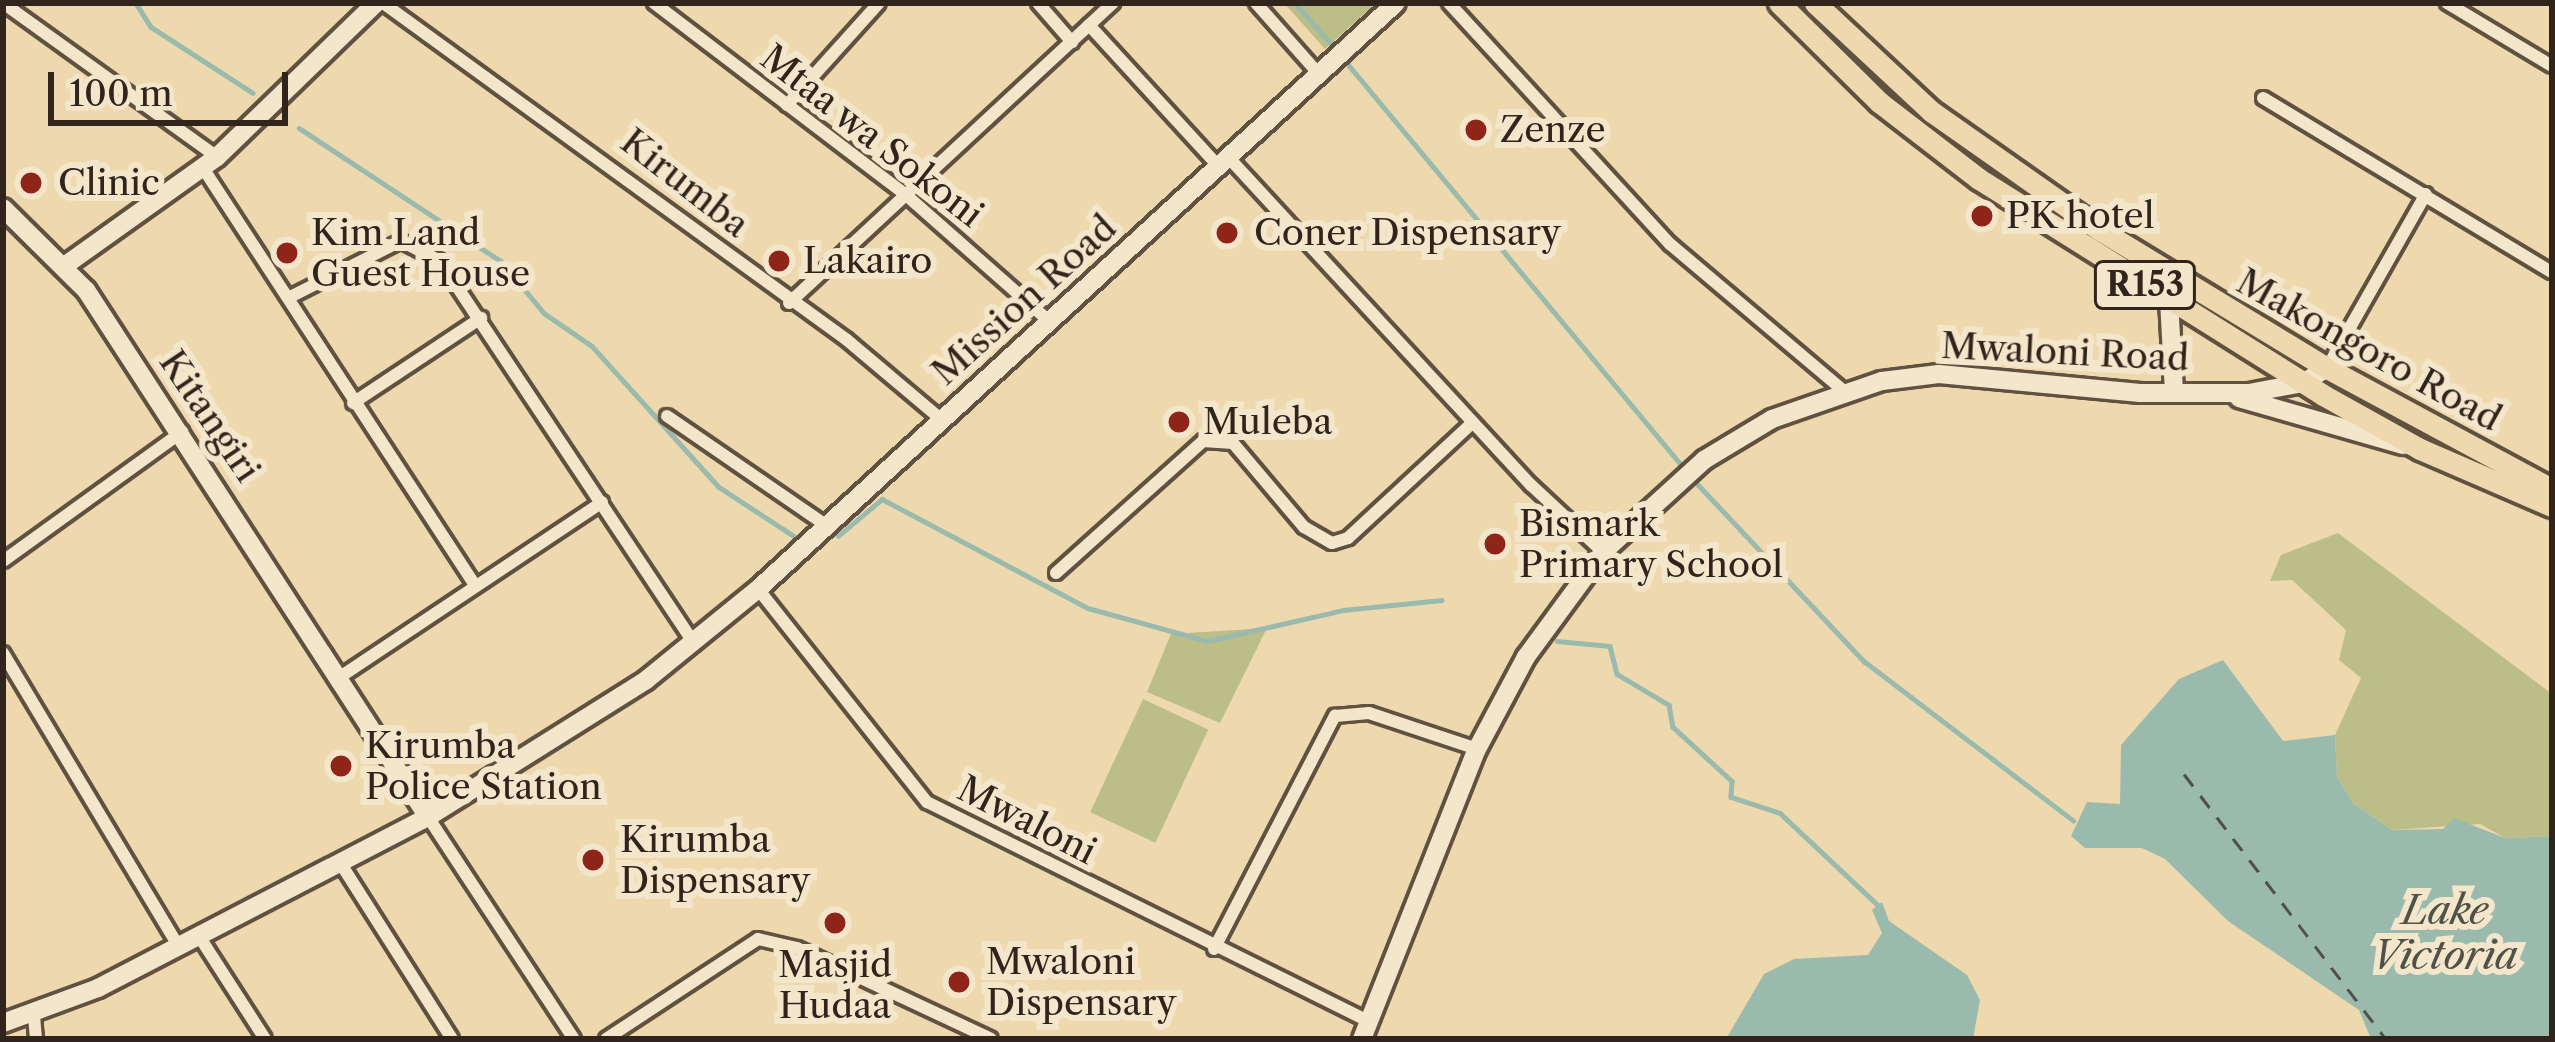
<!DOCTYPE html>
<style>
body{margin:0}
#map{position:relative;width:2555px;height:1042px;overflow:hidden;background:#eed9af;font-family:"Libre Caslon Text",serif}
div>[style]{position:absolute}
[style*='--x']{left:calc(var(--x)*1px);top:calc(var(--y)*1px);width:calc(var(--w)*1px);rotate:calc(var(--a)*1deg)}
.green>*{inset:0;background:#bcbe88;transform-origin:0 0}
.water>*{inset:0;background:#99baad}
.stream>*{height:4.5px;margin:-2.25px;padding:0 2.25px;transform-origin:2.25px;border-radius:2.25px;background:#99baad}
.ferry>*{height:3px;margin-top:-1.5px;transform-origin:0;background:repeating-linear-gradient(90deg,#505148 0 15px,transparent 0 27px)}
.roads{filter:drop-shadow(3px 0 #605141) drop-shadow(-3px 0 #605141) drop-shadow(0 3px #605141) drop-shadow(0 -3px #605141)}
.street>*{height:12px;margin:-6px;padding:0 6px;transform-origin:6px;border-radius:6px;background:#f4e6cb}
.secondary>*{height:18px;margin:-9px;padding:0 9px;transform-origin:9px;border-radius:9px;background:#f4e6cb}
.primary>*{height:21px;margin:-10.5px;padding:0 10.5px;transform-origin:10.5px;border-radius:10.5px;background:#eed9af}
.dots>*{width:33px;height:33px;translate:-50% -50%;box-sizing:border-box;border:6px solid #f4e6cb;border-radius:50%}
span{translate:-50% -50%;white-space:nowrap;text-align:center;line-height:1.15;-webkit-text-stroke:12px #f4e6cb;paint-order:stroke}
.shield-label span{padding:3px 9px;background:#f4e6cb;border:3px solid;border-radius:9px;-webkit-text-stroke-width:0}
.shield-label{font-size:33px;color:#30241c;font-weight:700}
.poi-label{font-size:36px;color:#30241c}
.left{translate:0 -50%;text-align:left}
.street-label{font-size:36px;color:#30241c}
.water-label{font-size:39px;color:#505148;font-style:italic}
.frame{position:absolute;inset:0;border:6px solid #30241c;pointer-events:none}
.scale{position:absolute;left:48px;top:72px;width:240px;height:54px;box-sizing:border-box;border:6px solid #30241c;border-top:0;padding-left:15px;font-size:36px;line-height:42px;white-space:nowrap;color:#30241c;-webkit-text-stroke:9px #f4e6cb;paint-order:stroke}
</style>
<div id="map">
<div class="green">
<i style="clip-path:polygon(1284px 3px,1376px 3px,1325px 49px)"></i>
<i style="clip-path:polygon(2338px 533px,2552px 694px,2552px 836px,2505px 838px,2480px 824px,2392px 830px,2353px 803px,2337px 777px,2335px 735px,2361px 678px,2339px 660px,2346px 630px,2292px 580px,2270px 581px,2281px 555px)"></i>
<i style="clip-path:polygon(1267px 628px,1220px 723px,1147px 692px,1171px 634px)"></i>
<i style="left:1143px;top:699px;width:72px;height:125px;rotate:25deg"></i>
</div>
<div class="water">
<i style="clip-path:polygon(2223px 660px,2283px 741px,2335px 735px,2337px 777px,2353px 803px,2392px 830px,2443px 829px,2454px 818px,2505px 838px,2552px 836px,2552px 1039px,2371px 1039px,2359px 1010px,2228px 921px,2165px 859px,2142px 848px,2085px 848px,2071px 836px,2087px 802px,2120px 804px,2121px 745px,2179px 679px)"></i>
<i style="clip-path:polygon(1882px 902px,1889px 921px,1967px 975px,1980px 1000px,1973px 1039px,1726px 1039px,1764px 974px,1794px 959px,1868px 955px,1882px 933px,1872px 910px)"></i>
</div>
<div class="stream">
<i style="--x:136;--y:3;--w:28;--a:58"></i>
<i style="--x:151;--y:27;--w:121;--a:32.9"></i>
<i style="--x:1295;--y:3;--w:60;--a:48.4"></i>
<i style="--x:1342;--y:57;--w:535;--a:50.24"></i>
<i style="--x:299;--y:128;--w:242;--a:33.4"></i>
<i style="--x:501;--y:261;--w:67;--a:50.4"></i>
<i style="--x:544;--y:313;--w:58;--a:34.5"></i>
<i style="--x:592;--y:346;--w:190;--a:48"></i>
<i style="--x:719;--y:487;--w:97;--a:33.2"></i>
<i style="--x:1691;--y:477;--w:253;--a:46.8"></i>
<i style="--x:1864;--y:661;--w:263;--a:37.3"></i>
<i style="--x:838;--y:536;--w:57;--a:-40.1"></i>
<i style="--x:882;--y:499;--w:233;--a:27.9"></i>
<i style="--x:1088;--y:608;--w:124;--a:15.4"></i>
<i style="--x:1208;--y:641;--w:139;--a:-12.9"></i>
<i style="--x:1343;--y:610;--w:99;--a:-5.8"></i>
<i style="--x:1557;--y:641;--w:53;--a:5.4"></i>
<i style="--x:1610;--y:646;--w:29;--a:76"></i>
<i style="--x:1617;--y:674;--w:61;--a:30.8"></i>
<i style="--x:1669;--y:705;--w:22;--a:80"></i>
<i style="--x:1673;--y:727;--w:80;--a:42.5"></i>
<i style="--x:1732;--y:781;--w:16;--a:94"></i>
<i style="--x:1731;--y:797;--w:52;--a:18.1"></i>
<i style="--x:1780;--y:813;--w:133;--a:43.2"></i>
</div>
<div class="ferry">
<i style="--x:2184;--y:774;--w:333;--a:52.7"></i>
</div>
<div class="roads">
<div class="street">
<i style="--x:3;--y:3;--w:264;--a:35.7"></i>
<i style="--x:383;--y:3;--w:573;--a:35.99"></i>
<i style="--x:847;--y:340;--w:124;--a:40.1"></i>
<i style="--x:654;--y:3;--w:317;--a:37.3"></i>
<i style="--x:906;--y:195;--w:191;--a:41.4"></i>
<i style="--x:1038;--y:3;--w:52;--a:48.9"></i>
<i style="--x:1256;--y:3;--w:92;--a:48.5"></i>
<i style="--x:1449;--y:3;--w:327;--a:47.5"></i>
<i style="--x:1670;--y:244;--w:226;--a:40.2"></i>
<i style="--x:2447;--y:3;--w:122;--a:31"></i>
<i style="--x:1089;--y:25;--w:194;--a:47.5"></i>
<i style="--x:2263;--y:98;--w:337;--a:31.1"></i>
<i style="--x:787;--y:105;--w:137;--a:-48"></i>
<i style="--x:1230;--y:159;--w:444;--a:47.3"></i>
<i style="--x:1531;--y:485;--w:98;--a:42.9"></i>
<i style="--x:203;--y:168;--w:499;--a:56.9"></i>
<i style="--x:292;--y:296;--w:122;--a:-26.8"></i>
<i style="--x:401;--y:241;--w:44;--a:27.1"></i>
<i style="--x:440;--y:261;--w:460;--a:56.4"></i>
<i style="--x:789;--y:303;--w:442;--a:-42.8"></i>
<i style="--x:2327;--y:368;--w:200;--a:-60.4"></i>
<i style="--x:353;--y:403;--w:154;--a:-33.6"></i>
<i style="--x:667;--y:416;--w:194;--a:34.5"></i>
<i style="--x:3;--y:561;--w:221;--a:-35.8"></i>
<i style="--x:1056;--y:573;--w:198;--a:-41.9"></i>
<i style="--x:1203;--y:441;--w:30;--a:4"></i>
<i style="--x:1233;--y:443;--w:110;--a:49.8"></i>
<i style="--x:1304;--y:527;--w:32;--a:30"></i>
<i style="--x:1332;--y:543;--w:17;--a:-17"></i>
<i style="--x:1348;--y:538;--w:169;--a:-42.8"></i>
<i style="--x:758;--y:589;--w:272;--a:51.6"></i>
<i style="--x:927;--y:802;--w:495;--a:26.4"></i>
<i style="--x:3;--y:653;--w:343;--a:59.1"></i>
<i style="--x:340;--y:677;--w:315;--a:-33.7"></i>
<i style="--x:428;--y:817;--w:266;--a:56.7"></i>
<i style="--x:341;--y:864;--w:207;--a:57.6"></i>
<i style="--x:199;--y:936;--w:122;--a:57.3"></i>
<i style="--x:1214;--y:949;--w:263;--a:-62.6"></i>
<i style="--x:1335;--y:716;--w:34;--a:-5"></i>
<i style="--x:1369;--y:713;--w:114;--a:18.4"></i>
<i style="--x:34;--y:1016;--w:23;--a:85"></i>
<i style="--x:606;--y:1039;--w:182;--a:-33.3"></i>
<i style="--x:758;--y:939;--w:40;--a:13"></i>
<i style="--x:797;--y:948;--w:214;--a:25.1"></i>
</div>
<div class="secondary">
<i style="--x:3;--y:208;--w:117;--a:44.7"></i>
<i style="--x:86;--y:290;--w:628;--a:57.02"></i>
<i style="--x:67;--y:264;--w:184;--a:-35.5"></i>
<i style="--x:217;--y:157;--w:221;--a:-44.1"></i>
<i style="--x:2169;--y:300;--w:93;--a:86.9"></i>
<i style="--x:2239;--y:398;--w:171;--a:16"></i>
<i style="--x:3;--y:1023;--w:101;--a:-20.2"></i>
<i style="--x:98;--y:988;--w:372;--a:-27.4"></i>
<i style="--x:428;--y:817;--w:257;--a:-32.1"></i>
<i style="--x:646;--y:680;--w:144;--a:-39.1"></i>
<i style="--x:758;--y:589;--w:866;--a:-42.57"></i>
<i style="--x:1362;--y:1039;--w:312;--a:-68.4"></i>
<i style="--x:1477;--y:749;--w:104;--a:-62"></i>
<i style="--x:1526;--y:657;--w:130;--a:-53.7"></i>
<i style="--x:1603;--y:552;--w:137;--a:-42.3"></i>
<i style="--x:1704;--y:460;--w:79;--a:-31.1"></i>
<i style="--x:1772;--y:419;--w:116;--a:-19.1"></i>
<i style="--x:1882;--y:381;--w:57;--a:-7"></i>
<i style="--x:1939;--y:374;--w:202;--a:5.4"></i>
<i style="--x:2140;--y:393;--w:109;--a:0"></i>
<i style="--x:2249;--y:393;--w:55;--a:-10.5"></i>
<i style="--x:2303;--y:383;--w:28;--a:-32"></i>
</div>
<div class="primary">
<i style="--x:1779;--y:3;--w:141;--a:44.7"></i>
<i style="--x:1879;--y:102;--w:126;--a:37.6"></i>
<i style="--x:1979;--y:179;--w:406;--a:32.1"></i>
<i style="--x:2323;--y:395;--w:111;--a:29.1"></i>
<i style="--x:2420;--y:449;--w:144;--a:23.4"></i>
<i style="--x:1815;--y:3;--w:160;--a:43"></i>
<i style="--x:1932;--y:112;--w:205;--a:35.1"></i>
<i style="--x:2100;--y:230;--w:266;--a:31.3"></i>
<i style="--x:2327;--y:368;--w:255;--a:28.3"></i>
</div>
</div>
<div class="dots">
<i style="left:1476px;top:130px;background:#8f2418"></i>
<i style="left:31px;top:183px;background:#8f2418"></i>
<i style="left:1982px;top:216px;background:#8f2418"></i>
<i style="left:1227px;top:233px;background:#8f2418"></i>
<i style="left:287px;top:253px;background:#8f2418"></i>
<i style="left:779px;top:261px;background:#8f2418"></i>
<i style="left:1179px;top:422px;background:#8f2418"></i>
<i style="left:1495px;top:544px;background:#8f2418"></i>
<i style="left:341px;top:766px;background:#8f2418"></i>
<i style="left:593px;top:860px;background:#8f2418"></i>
<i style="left:835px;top:923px;background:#8f2418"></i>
<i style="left:959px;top:982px;background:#8f2418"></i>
</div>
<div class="shield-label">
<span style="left:2145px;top:285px">R153</span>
</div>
<div class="poi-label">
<span class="left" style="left:1500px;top:130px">Zenze</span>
<span class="left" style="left:58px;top:183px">Clinic</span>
<span class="left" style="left:2006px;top:216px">PK hotel</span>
<span class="left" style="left:311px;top:253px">Kim Land<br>Guest House</span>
<span class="left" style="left:1254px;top:233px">Coner Dispensary</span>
<span class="left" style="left:803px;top:261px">Lakairo</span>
<span class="left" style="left:1203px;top:422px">Muleba</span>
<span class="left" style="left:1519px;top:544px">Bismark<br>Primary School</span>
<span class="left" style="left:365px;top:766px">Kirumba<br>Police Station</span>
<span class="left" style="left:620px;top:860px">Kirumba<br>Dispensary</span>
<span class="left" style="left:986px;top:982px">Mwaloni<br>Dispensary</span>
<span style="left:835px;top:985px">Masjid<br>Hudaa</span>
</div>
<div class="street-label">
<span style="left:872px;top:136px;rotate:38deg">Mtaa wa Sokoni</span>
<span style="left:685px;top:183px;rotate:38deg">Kirumba</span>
<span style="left:1024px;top:300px;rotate:-42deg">Mission Road</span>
<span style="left:2369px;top:350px;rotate:29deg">Makongoro Road</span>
<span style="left:2065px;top:352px;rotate:3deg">Mwaloni Road</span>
<span style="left:210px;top:416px;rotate:56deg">Kitangiri</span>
<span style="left:1027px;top:820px;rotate:27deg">Mwaloni</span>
</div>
<div class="water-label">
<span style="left:2445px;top:933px">Lake<br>Victoria</span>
</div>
<div class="frame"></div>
<div class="scale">100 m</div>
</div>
